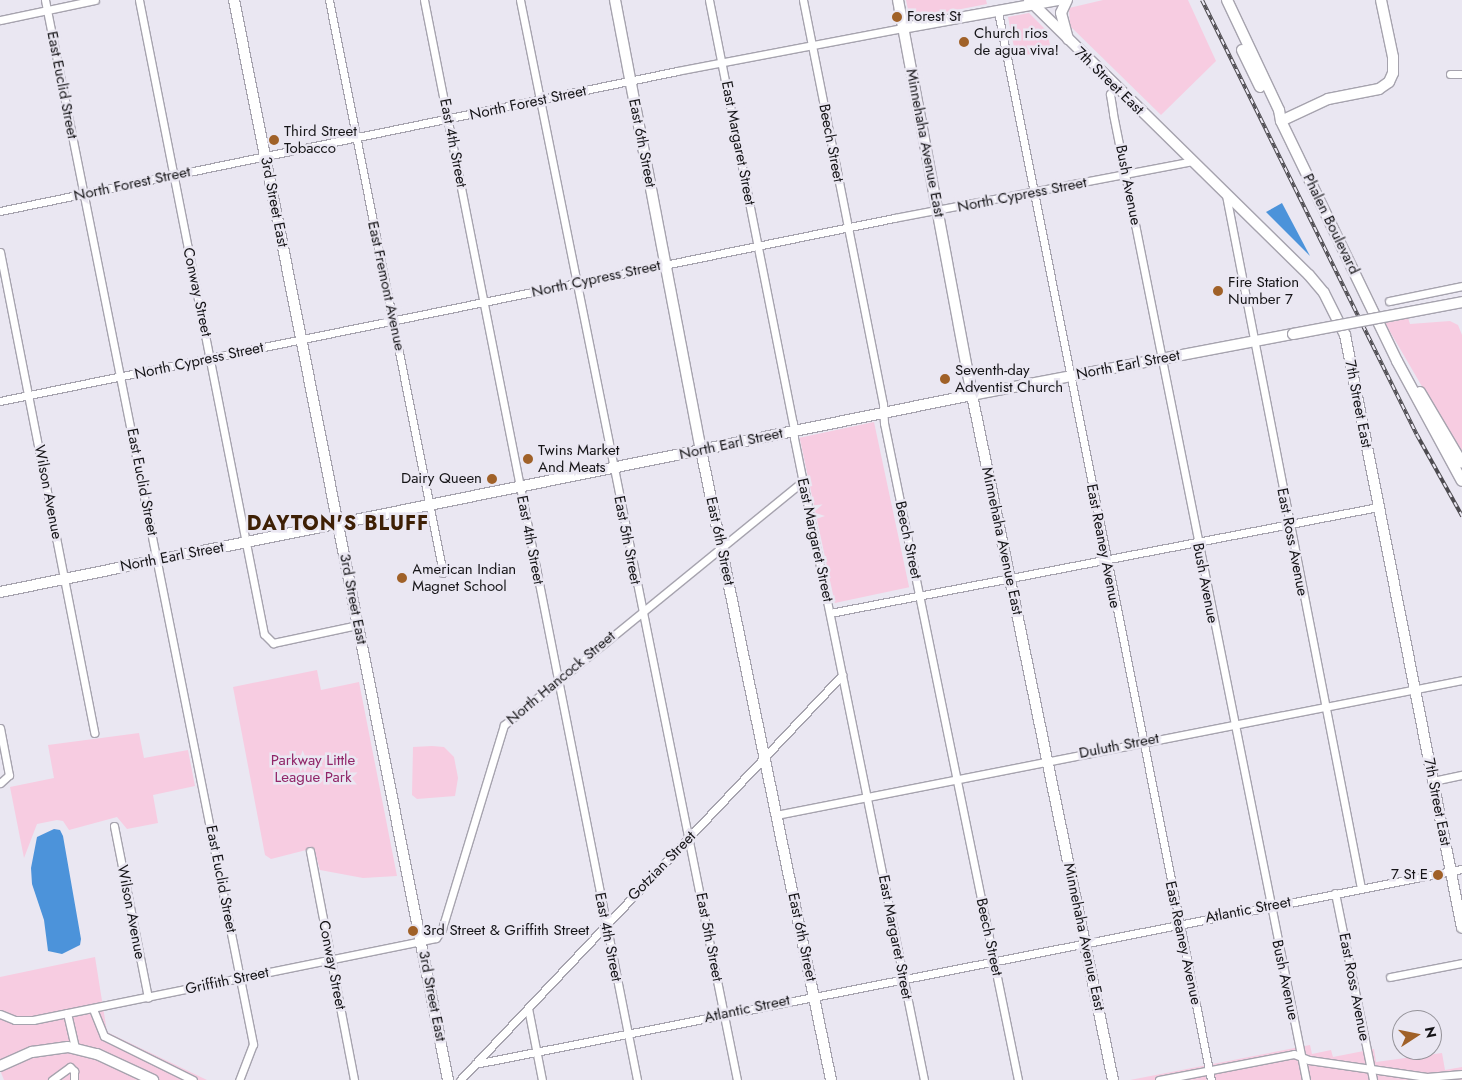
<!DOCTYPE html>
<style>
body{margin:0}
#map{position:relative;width:1462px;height:1080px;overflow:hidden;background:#eae7f2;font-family:Jost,sans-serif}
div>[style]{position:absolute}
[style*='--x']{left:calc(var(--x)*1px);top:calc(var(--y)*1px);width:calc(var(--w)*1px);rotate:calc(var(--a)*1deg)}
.green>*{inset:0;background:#f7cce1;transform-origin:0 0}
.water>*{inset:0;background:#4c93da}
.roads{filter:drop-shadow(1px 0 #a6a3ae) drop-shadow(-1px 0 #a6a3ae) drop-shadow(0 1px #a6a3ae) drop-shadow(0 -1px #a6a3ae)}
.street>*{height:7px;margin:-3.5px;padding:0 3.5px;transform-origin:3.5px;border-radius:3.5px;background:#fff}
.secondary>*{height:10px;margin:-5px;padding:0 5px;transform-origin:5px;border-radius:5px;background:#fff}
.rail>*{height:4px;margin-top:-2px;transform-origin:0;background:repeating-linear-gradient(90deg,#eae7f2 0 5.5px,#4d4b50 0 11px);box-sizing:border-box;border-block:1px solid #4d4b50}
.bridges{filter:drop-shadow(1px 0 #a6a3ae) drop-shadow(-1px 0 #a6a3ae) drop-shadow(0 1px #a6a3ae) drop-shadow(0 -1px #a6a3ae)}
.secondary-bridge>*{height:10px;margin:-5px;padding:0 5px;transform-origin:5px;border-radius:5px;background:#fff}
.dots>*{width:14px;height:14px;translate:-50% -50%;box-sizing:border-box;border:2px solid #eae7f2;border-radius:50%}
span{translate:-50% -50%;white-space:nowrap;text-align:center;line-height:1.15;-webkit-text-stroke:5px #eae7f2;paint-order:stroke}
.poi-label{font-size:15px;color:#151417}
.left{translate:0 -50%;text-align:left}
.right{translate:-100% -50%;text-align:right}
.street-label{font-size:15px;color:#151417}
.park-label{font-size:15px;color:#902568}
.district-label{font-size:20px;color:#3e2005;font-weight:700;letter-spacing:1px}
.north{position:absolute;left:1392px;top:1010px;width:50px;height:50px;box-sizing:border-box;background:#eae7f2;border:1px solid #95939a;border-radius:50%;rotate:79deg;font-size:14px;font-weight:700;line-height:20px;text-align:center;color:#151417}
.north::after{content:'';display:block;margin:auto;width:18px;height:22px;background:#a06128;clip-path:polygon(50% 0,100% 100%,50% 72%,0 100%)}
</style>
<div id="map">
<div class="green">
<i style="clip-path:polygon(906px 0,986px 0,987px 4px,910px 19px)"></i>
<i style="clip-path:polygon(1103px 0,1188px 0,1216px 61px,1161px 115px,1070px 26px,1069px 8px)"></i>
<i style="clip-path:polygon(1029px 13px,1047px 31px,1051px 50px,1016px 57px,1008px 17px)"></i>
<i style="clip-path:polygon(1408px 318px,1410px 324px,1450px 321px,1458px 325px,1462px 335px,1462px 455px,1385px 323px)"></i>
<i style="left:874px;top:422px;width:169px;height:76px;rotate:78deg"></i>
<i style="clip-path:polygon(317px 670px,321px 690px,359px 682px,397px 876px,363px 878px,320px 870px,314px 848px,271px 859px,265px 855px,233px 687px)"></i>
<i style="clip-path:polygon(139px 733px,144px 758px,188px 750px,195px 786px,153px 795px,158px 823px,127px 829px,117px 817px,69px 830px,63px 821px,57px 820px,37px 824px,24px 858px,10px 787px,54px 778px,48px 745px)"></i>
<i style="clip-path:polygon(432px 746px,444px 747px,454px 757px,458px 778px,455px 796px,417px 799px,412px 795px,413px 747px)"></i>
<i style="clip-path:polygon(95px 957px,107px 1032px,207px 1080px,4px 1080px,0 1070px,0 977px)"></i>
<i style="clip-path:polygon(1310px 1045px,1312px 1054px,1331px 1050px,1333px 1057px,1374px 1049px,1376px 1062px,1442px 1053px,1445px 1070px,1462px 1067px,1462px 1080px,1130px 1080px)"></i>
</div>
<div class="water">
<i style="clip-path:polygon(1282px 203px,1310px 256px,1266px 212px)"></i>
<i style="clip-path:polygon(54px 829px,60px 830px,63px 836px,81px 939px,80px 945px,62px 954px,48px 951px,44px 920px,32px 884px,31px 868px,37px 837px)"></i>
</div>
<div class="roads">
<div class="street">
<i style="--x:45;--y:0;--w:1065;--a:78.73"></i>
<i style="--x:253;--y:1044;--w:39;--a:111"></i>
<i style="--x:139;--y:0;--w:646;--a:78.85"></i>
<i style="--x:264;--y:634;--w:13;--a:45"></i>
<i style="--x:273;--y:643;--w:87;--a:-12"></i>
<i style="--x:329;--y:0;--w:584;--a:78.75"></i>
<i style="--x:424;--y:0;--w:1101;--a:78.84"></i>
<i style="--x:520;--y:0;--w:1102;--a:78.64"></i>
<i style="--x:709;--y:0;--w:431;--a:78.8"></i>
<i style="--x:793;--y:423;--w:15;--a:86"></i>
<i style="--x:794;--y:438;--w:655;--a:78.55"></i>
<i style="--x:803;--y:0;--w:412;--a:78.8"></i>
<i style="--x:883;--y:404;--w:19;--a:87"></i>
<i style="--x:884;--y:423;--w:671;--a:78.47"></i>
<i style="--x:998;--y:12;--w:1089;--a:78.72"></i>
<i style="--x:0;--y:20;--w:97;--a:-11.9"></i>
<i style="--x:1450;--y:74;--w:12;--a:0"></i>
<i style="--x:1116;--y:86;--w:10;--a:127"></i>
<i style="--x:1110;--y:94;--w:20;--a:81"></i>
<i style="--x:1113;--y:114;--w:985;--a:78.7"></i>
<i style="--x:1226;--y:195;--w:706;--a:78.98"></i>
<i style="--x:0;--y:211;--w:691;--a:-11.68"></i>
<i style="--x:677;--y:71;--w:230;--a:-10.8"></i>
<i style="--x:0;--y:252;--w:490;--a:78.9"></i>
<i style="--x:1389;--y:301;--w:75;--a:-11.6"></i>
<i style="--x:0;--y:401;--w:913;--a:-11.57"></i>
<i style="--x:894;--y:218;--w:303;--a:-10.8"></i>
<i style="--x:830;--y:613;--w:558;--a:-10.95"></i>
<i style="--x:0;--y:728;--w:48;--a:79.2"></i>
<i style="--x:9;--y:775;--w:12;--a:138"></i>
<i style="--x:1433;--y:781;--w:30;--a:-12"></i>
<i style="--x:776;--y:815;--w:699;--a:-11.13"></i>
<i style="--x:114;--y:826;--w:175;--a:78.8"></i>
<i style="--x:310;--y:851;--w:233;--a:79.1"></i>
<i style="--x:1335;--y:893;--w:191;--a:78.5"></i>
<i style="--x:1390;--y:977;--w:73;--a:-11"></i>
<i style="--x:528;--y:1008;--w:73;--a:79"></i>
<i style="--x:93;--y:1009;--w:29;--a:68"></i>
<i style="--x:104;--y:1036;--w:99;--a:26.3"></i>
<i style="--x:67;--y:1013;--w:36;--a:77"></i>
<i style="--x:0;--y:1014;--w:16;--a:22"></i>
<i style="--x:15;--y:1020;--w:18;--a:0"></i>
<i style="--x:33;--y:1020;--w:411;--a:-11.5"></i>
<i style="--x:436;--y:938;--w:11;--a:-56"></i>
<i style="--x:442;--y:929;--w:213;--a:-73.1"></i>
<i style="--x:504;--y:725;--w:386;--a:-39.2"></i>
<i style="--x:475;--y:1064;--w:1006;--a:-11.18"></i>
<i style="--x:52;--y:1080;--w:22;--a:-36"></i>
<i style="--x:70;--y:1067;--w:6;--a:45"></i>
<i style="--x:74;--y:1071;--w:9;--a:90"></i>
<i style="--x:460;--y:1080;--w:557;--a:-46.67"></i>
<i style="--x:1159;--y:1080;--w:137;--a:-10.9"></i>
<i style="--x:1294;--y:1054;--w:16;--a:22"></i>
<i style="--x:1309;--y:1060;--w:119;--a:8.2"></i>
<i style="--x:1427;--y:1077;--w:35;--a:-5"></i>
</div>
<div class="secondary">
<i style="--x:234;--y:0;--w:1101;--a:78.79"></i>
<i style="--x:615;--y:0;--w:458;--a:79.2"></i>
<i style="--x:701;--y:450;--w:643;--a:78.34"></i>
<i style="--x:898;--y:0;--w:402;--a:79.4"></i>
<i style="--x:972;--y:395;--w:699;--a:78.37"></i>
<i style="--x:1029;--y:0;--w:392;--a:44.5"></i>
<i style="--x:1309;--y:275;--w:23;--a:50"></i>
<i style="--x:1324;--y:293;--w:47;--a:63.4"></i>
<i style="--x:1345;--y:335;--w:604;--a:78.84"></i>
<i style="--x:1067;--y:0;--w:14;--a:115"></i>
<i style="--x:1061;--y:13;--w:27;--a:75"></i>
<i style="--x:1227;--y:0;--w:122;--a:64.7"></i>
<i style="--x:1279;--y:110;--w:11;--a:80"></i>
<i style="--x:1281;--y:121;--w:267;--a:64.2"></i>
<i style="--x:1397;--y:361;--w:136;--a:61.6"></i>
<i style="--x:903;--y:28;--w:158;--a:-10.2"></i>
<i style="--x:1242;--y:50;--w:41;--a:64.1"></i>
<i style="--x:1281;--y:121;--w:52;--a:-25.1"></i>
<i style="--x:1328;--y:99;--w:52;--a:-11.1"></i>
<i style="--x:1379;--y:89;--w:12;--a:-35"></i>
<i style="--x:1389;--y:82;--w:10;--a:-66"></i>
<i style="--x:1393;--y:73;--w:16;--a:-90"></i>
<i style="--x:1393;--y:57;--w:58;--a:-101.9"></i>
<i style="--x:1420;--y:392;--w:82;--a:59.4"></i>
<i style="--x:0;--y:592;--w:992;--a:-11.46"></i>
<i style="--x:972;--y:395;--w:327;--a:-10.8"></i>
<i style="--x:0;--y:1066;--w:35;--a:-24"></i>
<i style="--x:32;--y:1052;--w:36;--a:-8"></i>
<i style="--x:68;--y:1047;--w:30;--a:14"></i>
<i style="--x:97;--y:1054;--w:62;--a:24.9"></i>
</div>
</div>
<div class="rail">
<i style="--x:1202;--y:0;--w:485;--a:63.7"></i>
<i style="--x:1417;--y:435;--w:93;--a:60.9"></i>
</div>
<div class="bridges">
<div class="secondary-bridge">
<i style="--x:1293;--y:334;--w:172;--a:-10.7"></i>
</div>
</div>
<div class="dots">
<i style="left:897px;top:17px;background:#a06128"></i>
<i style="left:964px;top:42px;background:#a06128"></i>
<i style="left:274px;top:140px;background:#a06128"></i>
<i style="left:1218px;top:291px;background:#a06128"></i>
<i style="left:945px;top:379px;background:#a06128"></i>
<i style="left:528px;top:459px;background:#a06128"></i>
<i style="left:492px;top:479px;background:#a06128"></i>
<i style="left:402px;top:578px;background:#a06128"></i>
<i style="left:1438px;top:875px;background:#a06128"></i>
<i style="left:413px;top:931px;background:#a06128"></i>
</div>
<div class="poi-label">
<span class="left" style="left:907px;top:17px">Forest St</span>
<span class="left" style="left:974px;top:42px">Church rios<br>de agua viva!</span>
<span class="left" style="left:284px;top:140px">Third Street<br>Tobacco</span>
<span class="left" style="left:1228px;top:291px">Fire Station<br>Number 7</span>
<span class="left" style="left:955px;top:379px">Seventh-day<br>Adventist Church</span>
<span class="left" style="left:538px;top:459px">Twins Market<br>And Meats</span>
<span class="right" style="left:482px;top:479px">Dairy Queen</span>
<span class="left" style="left:412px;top:578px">American Indian<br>Magnet School</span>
<span class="right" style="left:1428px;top:875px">7 St E</span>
<span class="left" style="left:423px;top:931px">3rd Street &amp; Griffith Street</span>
</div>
<div class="street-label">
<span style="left:1109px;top:81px;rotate:44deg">7th Street East</span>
<span style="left:62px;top:85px;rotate:79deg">East Euclid Street</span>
<span style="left:528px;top:103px;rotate:-12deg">North Forest Street</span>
<span style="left:453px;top:143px;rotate:79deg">East 4th Street</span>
<span style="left:642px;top:143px;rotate:79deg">East 6th Street</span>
<span style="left:738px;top:143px;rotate:79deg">East Margaret Street</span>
<span style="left:831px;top:143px;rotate:79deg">Beech Street</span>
<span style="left:925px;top:143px;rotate:79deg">Minnehaha Avenue East</span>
<span style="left:132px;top:184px;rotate:-12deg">North Forest Street</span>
<span style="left:1128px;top:185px;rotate:79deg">Bush Avenue</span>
<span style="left:1022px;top:195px;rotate:-11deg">North Cypress Street</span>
<span style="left:274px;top:202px;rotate:79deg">3rd Street East</span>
<span style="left:1331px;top:224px;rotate:64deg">Phalen Boulevard</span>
<span style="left:596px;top:279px;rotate:-12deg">North Cypress Street</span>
<span style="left:386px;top:286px;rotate:78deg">East Fremont Avenue</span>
<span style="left:197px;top:292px;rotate:78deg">Conway Street</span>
<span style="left:199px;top:361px;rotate:-12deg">North Cypress Street</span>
<span style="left:1128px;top:365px;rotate:-11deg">North Earl Street</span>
<span style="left:1358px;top:404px;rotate:79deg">7th Street East</span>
<span style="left:731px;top:444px;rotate:-12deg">North Earl Street</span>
<span style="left:142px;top:482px;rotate:79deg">East Euclid Street</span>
<span style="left:48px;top:492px;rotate:79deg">Wilson Avenue</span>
<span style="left:530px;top:540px;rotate:79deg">East 4th Street</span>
<span style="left:627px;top:540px;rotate:79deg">East 5th Street</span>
<span style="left:815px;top:540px;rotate:78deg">East Margaret Street</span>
<span style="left:908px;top:540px;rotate:78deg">Beech Street</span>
<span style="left:720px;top:541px;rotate:78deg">East 6th Street</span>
<span style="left:1002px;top:541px;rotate:78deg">Minnehaha Avenue East</span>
<span style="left:1292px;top:542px;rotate:79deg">East Ross Avenue</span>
<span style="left:1103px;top:546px;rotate:79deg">East Reaney Avenue</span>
<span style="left:172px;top:557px;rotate:-11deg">North Earl Street</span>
<span style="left:1205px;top:583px;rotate:79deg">Bush Avenue</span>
<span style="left:353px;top:599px;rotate:79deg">3rd Street East</span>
<span style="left:561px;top:678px;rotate:-40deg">North Hancock Street</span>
<span style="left:1119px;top:746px;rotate:-11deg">Duluth Street</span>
<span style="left:1437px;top:802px;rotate:79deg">7th Street East</span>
<span style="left:662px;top:866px;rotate:-46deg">Gotzian Street</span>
<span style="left:221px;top:879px;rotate:79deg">East Euclid Street</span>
<span style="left:1248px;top:910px;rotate:-11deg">Atlantic Street</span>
<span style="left:131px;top:912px;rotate:79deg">Wilson Avenue</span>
<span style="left:608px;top:937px;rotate:79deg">East 4th Street</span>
<span style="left:709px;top:937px;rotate:79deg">East 5th Street</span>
<span style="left:802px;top:937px;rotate:78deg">East 6th Street</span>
<span style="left:895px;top:937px;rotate:79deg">East Margaret Street</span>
<span style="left:989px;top:937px;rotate:78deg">Beech Street</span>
<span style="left:1084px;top:937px;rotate:78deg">Minnehaha Avenue East</span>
<span style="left:1183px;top:943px;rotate:78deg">East Reaney Avenue</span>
<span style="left:332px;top:965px;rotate:79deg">Conway Street</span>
<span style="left:1285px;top:980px;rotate:78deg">Bush Avenue</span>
<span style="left:227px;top:981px;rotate:-12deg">Griffith Street</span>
<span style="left:1354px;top:987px;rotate:79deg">East Ross Avenue</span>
<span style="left:432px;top:996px;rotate:79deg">3rd Street East</span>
<span style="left:747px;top:1009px;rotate:-12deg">Atlantic Street</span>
</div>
<div class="park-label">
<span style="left:313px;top:769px">Parkway Little<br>League Park</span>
</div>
<div class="district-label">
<span style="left:338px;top:523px">DAYTON'S BLUFF</span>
</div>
<div class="north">N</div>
</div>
